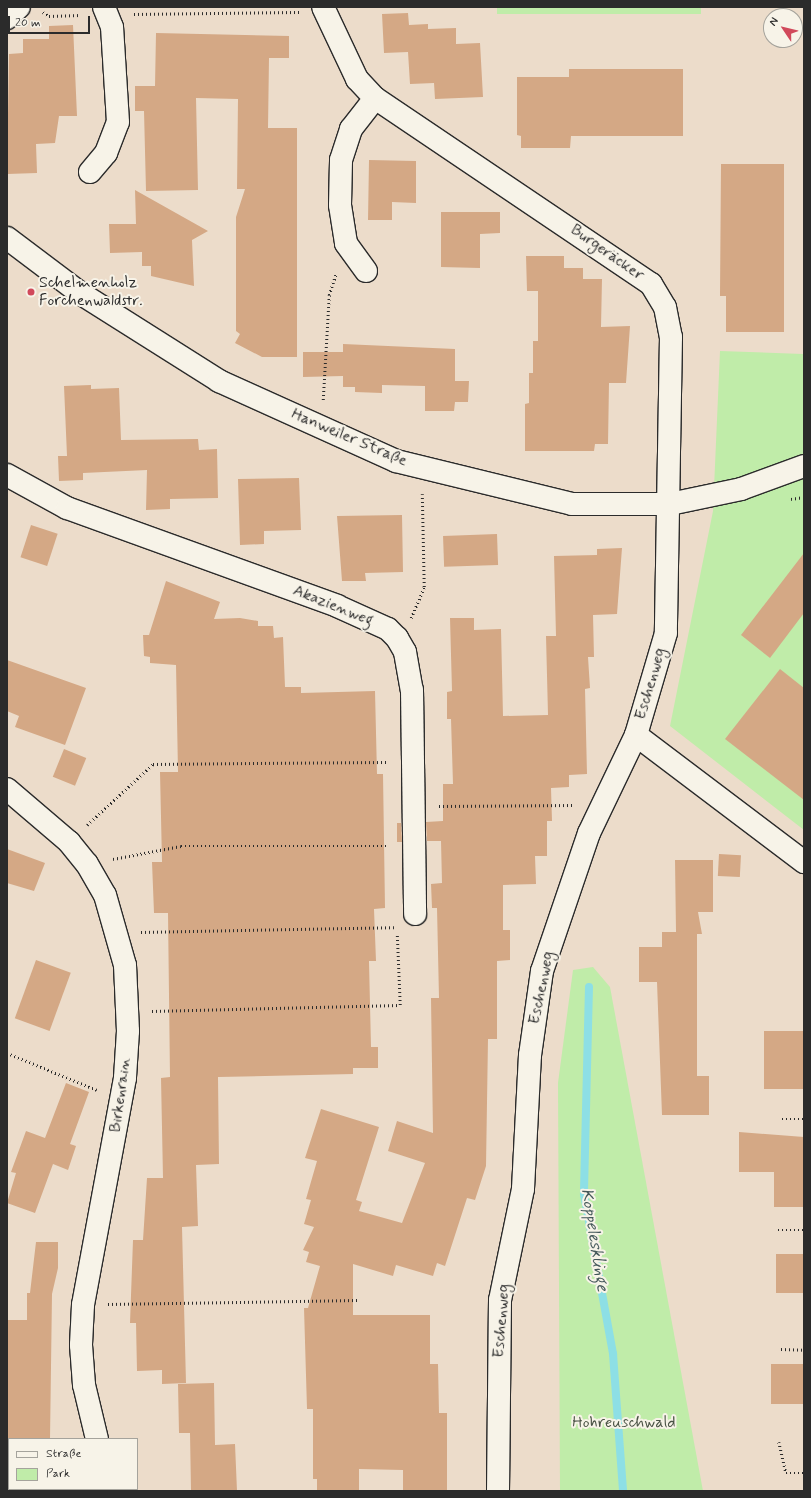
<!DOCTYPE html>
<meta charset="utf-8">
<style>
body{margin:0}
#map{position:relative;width:811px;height:1498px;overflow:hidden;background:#ecdcca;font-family:Mynerve,sans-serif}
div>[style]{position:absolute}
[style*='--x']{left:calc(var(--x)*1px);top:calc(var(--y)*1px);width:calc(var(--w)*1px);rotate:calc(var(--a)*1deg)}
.green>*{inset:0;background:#c0eca9;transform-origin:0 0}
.stream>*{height:8px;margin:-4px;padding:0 4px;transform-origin:4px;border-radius:4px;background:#8ddfe5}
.building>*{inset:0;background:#d4a885;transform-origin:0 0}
.path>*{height:2.5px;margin-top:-1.25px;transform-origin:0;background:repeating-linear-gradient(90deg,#2b2b2b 0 1px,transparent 0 4px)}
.roads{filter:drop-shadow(1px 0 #2b2b2b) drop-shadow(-1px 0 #2b2b2b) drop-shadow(0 1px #2b2b2b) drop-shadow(0 -1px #2b2b2b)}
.street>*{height:22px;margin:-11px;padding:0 11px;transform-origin:11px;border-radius:11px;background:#f7f3e8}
.secondary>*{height:22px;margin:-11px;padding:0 11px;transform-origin:11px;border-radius:11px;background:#f7f3e8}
.dots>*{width:11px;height:11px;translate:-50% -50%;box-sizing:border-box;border:2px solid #f7f3e8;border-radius:50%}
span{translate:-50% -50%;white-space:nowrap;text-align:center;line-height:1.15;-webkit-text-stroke:4px #f7f3e8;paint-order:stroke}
.street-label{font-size:16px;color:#2b2b2b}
.poi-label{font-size:16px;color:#2b2b2b}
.left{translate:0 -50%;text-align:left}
.park-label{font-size:16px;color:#495244}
.water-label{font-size:17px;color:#44585a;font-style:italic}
.frame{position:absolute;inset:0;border:8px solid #2b2b2b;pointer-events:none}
.legend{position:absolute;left:8px;top:1438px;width:130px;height:52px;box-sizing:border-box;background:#f7f3e8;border:1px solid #a5a39c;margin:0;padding:5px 7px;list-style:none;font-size:12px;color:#2b2b2b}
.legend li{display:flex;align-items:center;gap:8px;height:20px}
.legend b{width:20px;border:1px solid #a5a39c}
.north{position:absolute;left:763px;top:8px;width:40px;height:40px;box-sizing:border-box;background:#f7f3e8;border:1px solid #a5a39c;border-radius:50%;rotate:305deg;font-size:11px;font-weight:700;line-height:16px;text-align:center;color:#2b2b2b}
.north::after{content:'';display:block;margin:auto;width:14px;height:18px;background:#d1495b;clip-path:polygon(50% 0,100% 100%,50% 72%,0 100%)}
.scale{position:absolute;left:8px;top:16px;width:82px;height:18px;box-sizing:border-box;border:2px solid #2b2b2b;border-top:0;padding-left:5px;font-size:12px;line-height:14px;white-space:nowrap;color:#2b2b2b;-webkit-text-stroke:3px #f7f3e8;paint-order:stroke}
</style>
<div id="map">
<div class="green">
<i style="left:497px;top:7px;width:204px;height:7px"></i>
<i style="clip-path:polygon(804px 330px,804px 830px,670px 726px,713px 511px,720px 351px,803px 354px)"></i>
<i style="clip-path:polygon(593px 967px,610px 987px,703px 1491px,560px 1491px,558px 1083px,573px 970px)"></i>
</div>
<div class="stream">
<i style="--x:589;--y:987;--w:207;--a:91.4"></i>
<i style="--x:584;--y:1194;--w:163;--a:79.7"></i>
<i style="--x:613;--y:1354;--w:137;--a:85.8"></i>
</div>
<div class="building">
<i style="clip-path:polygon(408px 13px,409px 25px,428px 24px,428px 29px,456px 28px,456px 44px,480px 43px,483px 97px,435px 99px,434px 83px,410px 84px,408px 52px,384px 53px,382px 14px)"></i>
<i style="clip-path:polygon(73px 25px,77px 116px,59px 116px,55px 143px,36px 144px,37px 173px,7px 174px,9px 54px,23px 53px,23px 39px,49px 39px,49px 26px)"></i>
<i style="clip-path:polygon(156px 33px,289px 36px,289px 58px,269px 58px,268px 128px,297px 128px,297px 357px,262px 357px,235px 343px,240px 334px,236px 331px,236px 217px,245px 189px,237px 189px,238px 99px,196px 98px,198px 190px,146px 191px,144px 111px,135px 111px,135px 86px,155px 86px)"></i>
<i style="clip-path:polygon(569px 69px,683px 69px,683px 136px,571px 136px,570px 148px,521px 148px,521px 136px,517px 135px,517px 77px,569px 77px)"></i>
<i style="clip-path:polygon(369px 160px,416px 161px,416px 203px,392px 202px,392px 220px,368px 220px)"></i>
<i style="clip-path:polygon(721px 164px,784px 164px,784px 332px,726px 332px,726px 296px,720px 296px)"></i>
<i style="clip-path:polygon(135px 190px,208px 231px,192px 240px,194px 286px,151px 276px,151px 266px,142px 266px,142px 252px,110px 253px,109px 224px,136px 224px)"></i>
<i style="clip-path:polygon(441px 212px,500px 212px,500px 233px,480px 234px,480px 268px,441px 267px)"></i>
<i style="clip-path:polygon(526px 256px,564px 256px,564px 268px,583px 268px,583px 279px,602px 279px,601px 327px,630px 326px,626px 383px,609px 383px,608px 444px,595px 444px,594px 451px,525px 451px,525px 404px,529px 403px,529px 373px,533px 373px,533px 341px,538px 341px,538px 291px,527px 291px)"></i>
<i style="clip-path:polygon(343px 344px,455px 349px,455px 381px,469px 381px,468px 402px,455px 402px,454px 411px,425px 411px,425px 386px,382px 385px,382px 393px,355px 392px,355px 387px,343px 387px,343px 376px,303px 377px,303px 352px,343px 352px)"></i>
<i style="clip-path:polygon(91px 385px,91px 389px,119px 388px,121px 440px,198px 439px,199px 450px,217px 449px,218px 498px,170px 499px,170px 509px,146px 510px,147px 470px,83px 473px,83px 480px,59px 481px,58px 456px,67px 456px,64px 386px)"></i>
<i style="clip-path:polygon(299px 478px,301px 530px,264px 531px,264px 544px,240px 545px,238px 479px)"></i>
<i style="clip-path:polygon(402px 515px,403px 572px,365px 573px,366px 581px,342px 581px,337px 516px)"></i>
<i style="left:31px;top:525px;width:28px;height:34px;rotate:18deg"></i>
<i style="left:497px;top:534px;width:31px;height:54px;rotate:88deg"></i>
<i style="clip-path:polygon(622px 548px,617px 614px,593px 615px,594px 657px,588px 657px,590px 688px,585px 689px,587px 774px,569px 775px,569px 787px,551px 788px,552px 821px,547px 821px,547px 856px,535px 856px,536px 884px,503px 885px,503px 930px,510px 930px,510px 960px,497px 961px,497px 1039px,488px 1039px,486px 1166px,475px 1200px,467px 1198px,445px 1266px,437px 1263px,433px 1276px,396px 1265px,393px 1276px,353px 1264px,353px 1315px,430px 1315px,430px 1364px,438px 1364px,439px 1413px,447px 1413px,447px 1491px,403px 1491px,403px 1470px,359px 1469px,359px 1491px,317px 1491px,317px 1479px,313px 1479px,313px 1409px,307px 1409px,304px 1308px,308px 1308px,320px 1266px,306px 1262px,309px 1252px,303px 1250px,314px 1227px,304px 1224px,311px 1200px,306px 1199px,317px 1161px,305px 1158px,321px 1109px,379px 1127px,356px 1200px,362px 1202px,359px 1211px,402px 1223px,425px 1163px,388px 1151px,397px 1121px,433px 1133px,431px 998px,439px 998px,437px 908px,432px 908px,431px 884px,442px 883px,441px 841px,427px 841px,426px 822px,443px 821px,443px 784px,453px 784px,451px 719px,447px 719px,447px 692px,452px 691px,450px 618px,474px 618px,474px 630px,501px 629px,503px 716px,548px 715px,546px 636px,556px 636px,554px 556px,597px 555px,597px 549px)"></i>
<i style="clip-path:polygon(804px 553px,804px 613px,770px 658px,741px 635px)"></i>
<i style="clip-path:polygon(166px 581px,220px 602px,214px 619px,240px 618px,258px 621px,258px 626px,273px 626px,274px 638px,283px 637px,285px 687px,301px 687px,301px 693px,375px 691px,377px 774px,383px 774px,385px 908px,374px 909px,376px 961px,369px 961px,371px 1047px,378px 1047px,378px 1068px,353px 1068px,353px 1074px,218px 1077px,219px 1164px,196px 1165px,198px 1226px,182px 1227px,186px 1383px,162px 1384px,162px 1370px,137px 1371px,136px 1323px,130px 1323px,133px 1240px,143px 1240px,147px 1178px,163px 1178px,161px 1078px,170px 1077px,168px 913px,154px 913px,152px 862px,162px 862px,160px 772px,178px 772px,176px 665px,150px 663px,150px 657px,144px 656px,143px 635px,149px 635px)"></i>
<i style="clip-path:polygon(7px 660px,86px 688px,65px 745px,15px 727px,19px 716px,7px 711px)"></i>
<i style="clip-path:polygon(780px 669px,804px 688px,804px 800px,725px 739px)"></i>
<i style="left:64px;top:749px;width:24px;height:30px;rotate:22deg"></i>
<i style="clip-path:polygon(397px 823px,401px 823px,402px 842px,397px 842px)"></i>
<i style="clip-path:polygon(7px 849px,45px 863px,34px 891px,7px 883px)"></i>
<i style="left:719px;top:854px;width:22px;height:22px;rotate:3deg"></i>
<i style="clip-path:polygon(675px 860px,713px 860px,713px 912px,698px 912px,702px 934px,697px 934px,697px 1076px,709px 1076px,709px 1115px,662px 1115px,657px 982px,639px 982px,639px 947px,662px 947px,662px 932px,676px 932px)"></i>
<i style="left:36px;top:960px;width:37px;height:62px;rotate:20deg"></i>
<i style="left:764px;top:1031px;width:40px;height:58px"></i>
<i style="clip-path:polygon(66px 1083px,89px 1092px,70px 1144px,76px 1146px,68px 1170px,53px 1164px,35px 1213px,7px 1203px,16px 1173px,11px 1172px,26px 1131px,45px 1138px)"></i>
<i style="clip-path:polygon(739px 1132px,804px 1137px,804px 1207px,774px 1207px,774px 1172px,739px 1172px)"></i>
<i style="clip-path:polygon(36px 1242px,58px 1242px,58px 1268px,52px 1294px,50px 1439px,7px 1439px,7px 1320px,27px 1320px,27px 1293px,30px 1293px)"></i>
<i style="left:776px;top:1254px;width:28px;height:39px"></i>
<i style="left:771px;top:1364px;width:33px;height:40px"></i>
<i style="clip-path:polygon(214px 1383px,215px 1445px,235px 1444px,237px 1491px,191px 1491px,190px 1433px,179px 1433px,178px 1384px)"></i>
</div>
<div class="path">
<i style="--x:43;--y:12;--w:7;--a:34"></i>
<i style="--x:49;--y:16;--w:32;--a:-2"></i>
<i style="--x:134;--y:14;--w:165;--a:-0.7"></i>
<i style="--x:323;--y:400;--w:105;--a:-86.7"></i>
<i style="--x:329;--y:295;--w:23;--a:-72"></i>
<i style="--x:791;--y:499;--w:13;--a:-9"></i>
<i style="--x:411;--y:618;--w:34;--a:-67"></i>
<i style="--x:424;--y:587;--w:93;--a:-91.2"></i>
<i style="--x:439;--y:806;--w:135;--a:-0.4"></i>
<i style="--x:87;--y:825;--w:90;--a:-42.7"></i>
<i style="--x:153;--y:764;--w:234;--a:-0.5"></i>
<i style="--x:113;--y:859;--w:69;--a:-10.8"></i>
<i style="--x:181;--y:846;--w:208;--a:0"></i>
<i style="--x:141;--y:932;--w:253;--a:-1.1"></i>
<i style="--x:152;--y:1011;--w:248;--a:-1.4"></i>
<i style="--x:400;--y:1005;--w:72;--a:-92.4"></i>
<i style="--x:7;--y:1053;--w:97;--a:22.3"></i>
<i style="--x:782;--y:1119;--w:22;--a:0"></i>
<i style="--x:778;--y:1230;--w:26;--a:0"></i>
<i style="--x:108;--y:1304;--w:250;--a:-0.9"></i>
<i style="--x:781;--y:1349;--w:23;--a:2"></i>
<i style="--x:779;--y:1442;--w:32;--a:77"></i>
<i style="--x:786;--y:1473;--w:18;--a:0"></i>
</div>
<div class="roads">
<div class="street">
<i style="--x:323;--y:7;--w:80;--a:64.7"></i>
<i style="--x:357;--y:79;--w:26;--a:47"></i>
<i style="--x:375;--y:98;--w:333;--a:34"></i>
<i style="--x:651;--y:284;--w:27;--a:59"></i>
<i style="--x:665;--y:307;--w:31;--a:79"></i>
<i style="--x:671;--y:337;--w:296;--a:91"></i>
<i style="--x:666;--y:633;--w:106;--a:106.4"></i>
<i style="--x:636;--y:735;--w:109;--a:115.6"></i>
<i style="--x:589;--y:833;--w:146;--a:108.8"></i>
<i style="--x:542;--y:971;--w:85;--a:98.1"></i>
<i style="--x:530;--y:1055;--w:134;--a:93"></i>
<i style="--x:523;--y:1189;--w:113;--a:101.7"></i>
<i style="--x:500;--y:1300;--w:191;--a:90.6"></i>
<i style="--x:7;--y:18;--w:16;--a:-43"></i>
<i style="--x:90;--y:172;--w:25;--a:-50"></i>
<i style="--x:106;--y:153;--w:33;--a:-69"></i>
<i style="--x:118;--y:122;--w:95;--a:-93.6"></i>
<i style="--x:112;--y:27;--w:22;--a:-112"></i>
<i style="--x:366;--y:271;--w:34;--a:-126"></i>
<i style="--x:346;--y:243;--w:38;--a:-99"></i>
<i style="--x:340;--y:205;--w:45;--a:-88.7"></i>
<i style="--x:341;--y:160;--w:33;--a:-72"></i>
<i style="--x:351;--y:129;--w:39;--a:-52"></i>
<i style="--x:7;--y:475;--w:68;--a:28.8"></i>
<i style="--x:67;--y:508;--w:287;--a:19.9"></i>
<i style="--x:337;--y:606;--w:56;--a:24.3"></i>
<i style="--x:388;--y:629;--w:13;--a:45"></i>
<i style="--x:397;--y:638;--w:16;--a:60"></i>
<i style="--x:405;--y:652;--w:39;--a:80"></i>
<i style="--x:412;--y:690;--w:224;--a:89.2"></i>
<i style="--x:636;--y:735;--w:211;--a:37.1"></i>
<i style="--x:7;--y:789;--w:82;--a:40.5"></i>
<i style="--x:69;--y:842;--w:28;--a:51"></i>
<i style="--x:87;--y:864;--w:36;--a:60"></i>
<i style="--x:105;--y:895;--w:73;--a:74.1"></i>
<i style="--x:125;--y:965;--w:66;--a:87.4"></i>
<i style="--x:128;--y:1031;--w:47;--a:93.7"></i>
<i style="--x:125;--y:1078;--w:231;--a:100.5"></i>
<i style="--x:83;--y:1305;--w:40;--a:92.9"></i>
<i style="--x:81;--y:1345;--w:40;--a:85.7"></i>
<i style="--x:84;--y:1385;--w:56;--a:76.5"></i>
<i style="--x:121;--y:1489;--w:2;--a:63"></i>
</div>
<div class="secondary">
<i style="--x:7;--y:238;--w:91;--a:37"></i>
<i style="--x:80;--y:293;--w:165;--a:32.3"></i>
<i style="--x:219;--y:381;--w:194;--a:24.3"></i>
<i style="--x:396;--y:461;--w:181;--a:13.7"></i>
<i style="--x:572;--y:504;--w:98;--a:0"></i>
<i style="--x:670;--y:504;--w:73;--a:-11.9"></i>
<i style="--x:741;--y:489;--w:67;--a:-20.1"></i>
</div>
</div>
<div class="dots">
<i style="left:31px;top:292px;background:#d1495b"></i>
</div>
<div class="street-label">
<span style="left:607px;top:253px;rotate:35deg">Burgeräcker</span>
<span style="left:349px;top:438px;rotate:23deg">Hanweiler Straße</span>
<span style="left:333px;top:606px;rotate:22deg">Akazienweg</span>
<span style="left:651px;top:684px;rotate:-74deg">Eschenweg</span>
<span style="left:542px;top:988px;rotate:-79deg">Eschenweg</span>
<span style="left:121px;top:1095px;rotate:-82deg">Birkenrain</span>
<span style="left:502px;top:1321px;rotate:-86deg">Eschenweg</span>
</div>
<div class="poi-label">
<span class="left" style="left:39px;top:292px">Schelmenholz<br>Forchenwaldstr.</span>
</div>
<div class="park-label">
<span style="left:624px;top:1423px">Hohreuschwald</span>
</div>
<div class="water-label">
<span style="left:594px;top:1240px;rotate:81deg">Koppelesklinge</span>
</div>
<div class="frame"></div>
<ul class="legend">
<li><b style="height:5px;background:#f7f3e8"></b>Straße</li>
<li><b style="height:11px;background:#c0eca9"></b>Park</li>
</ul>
<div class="north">N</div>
<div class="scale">20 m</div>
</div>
